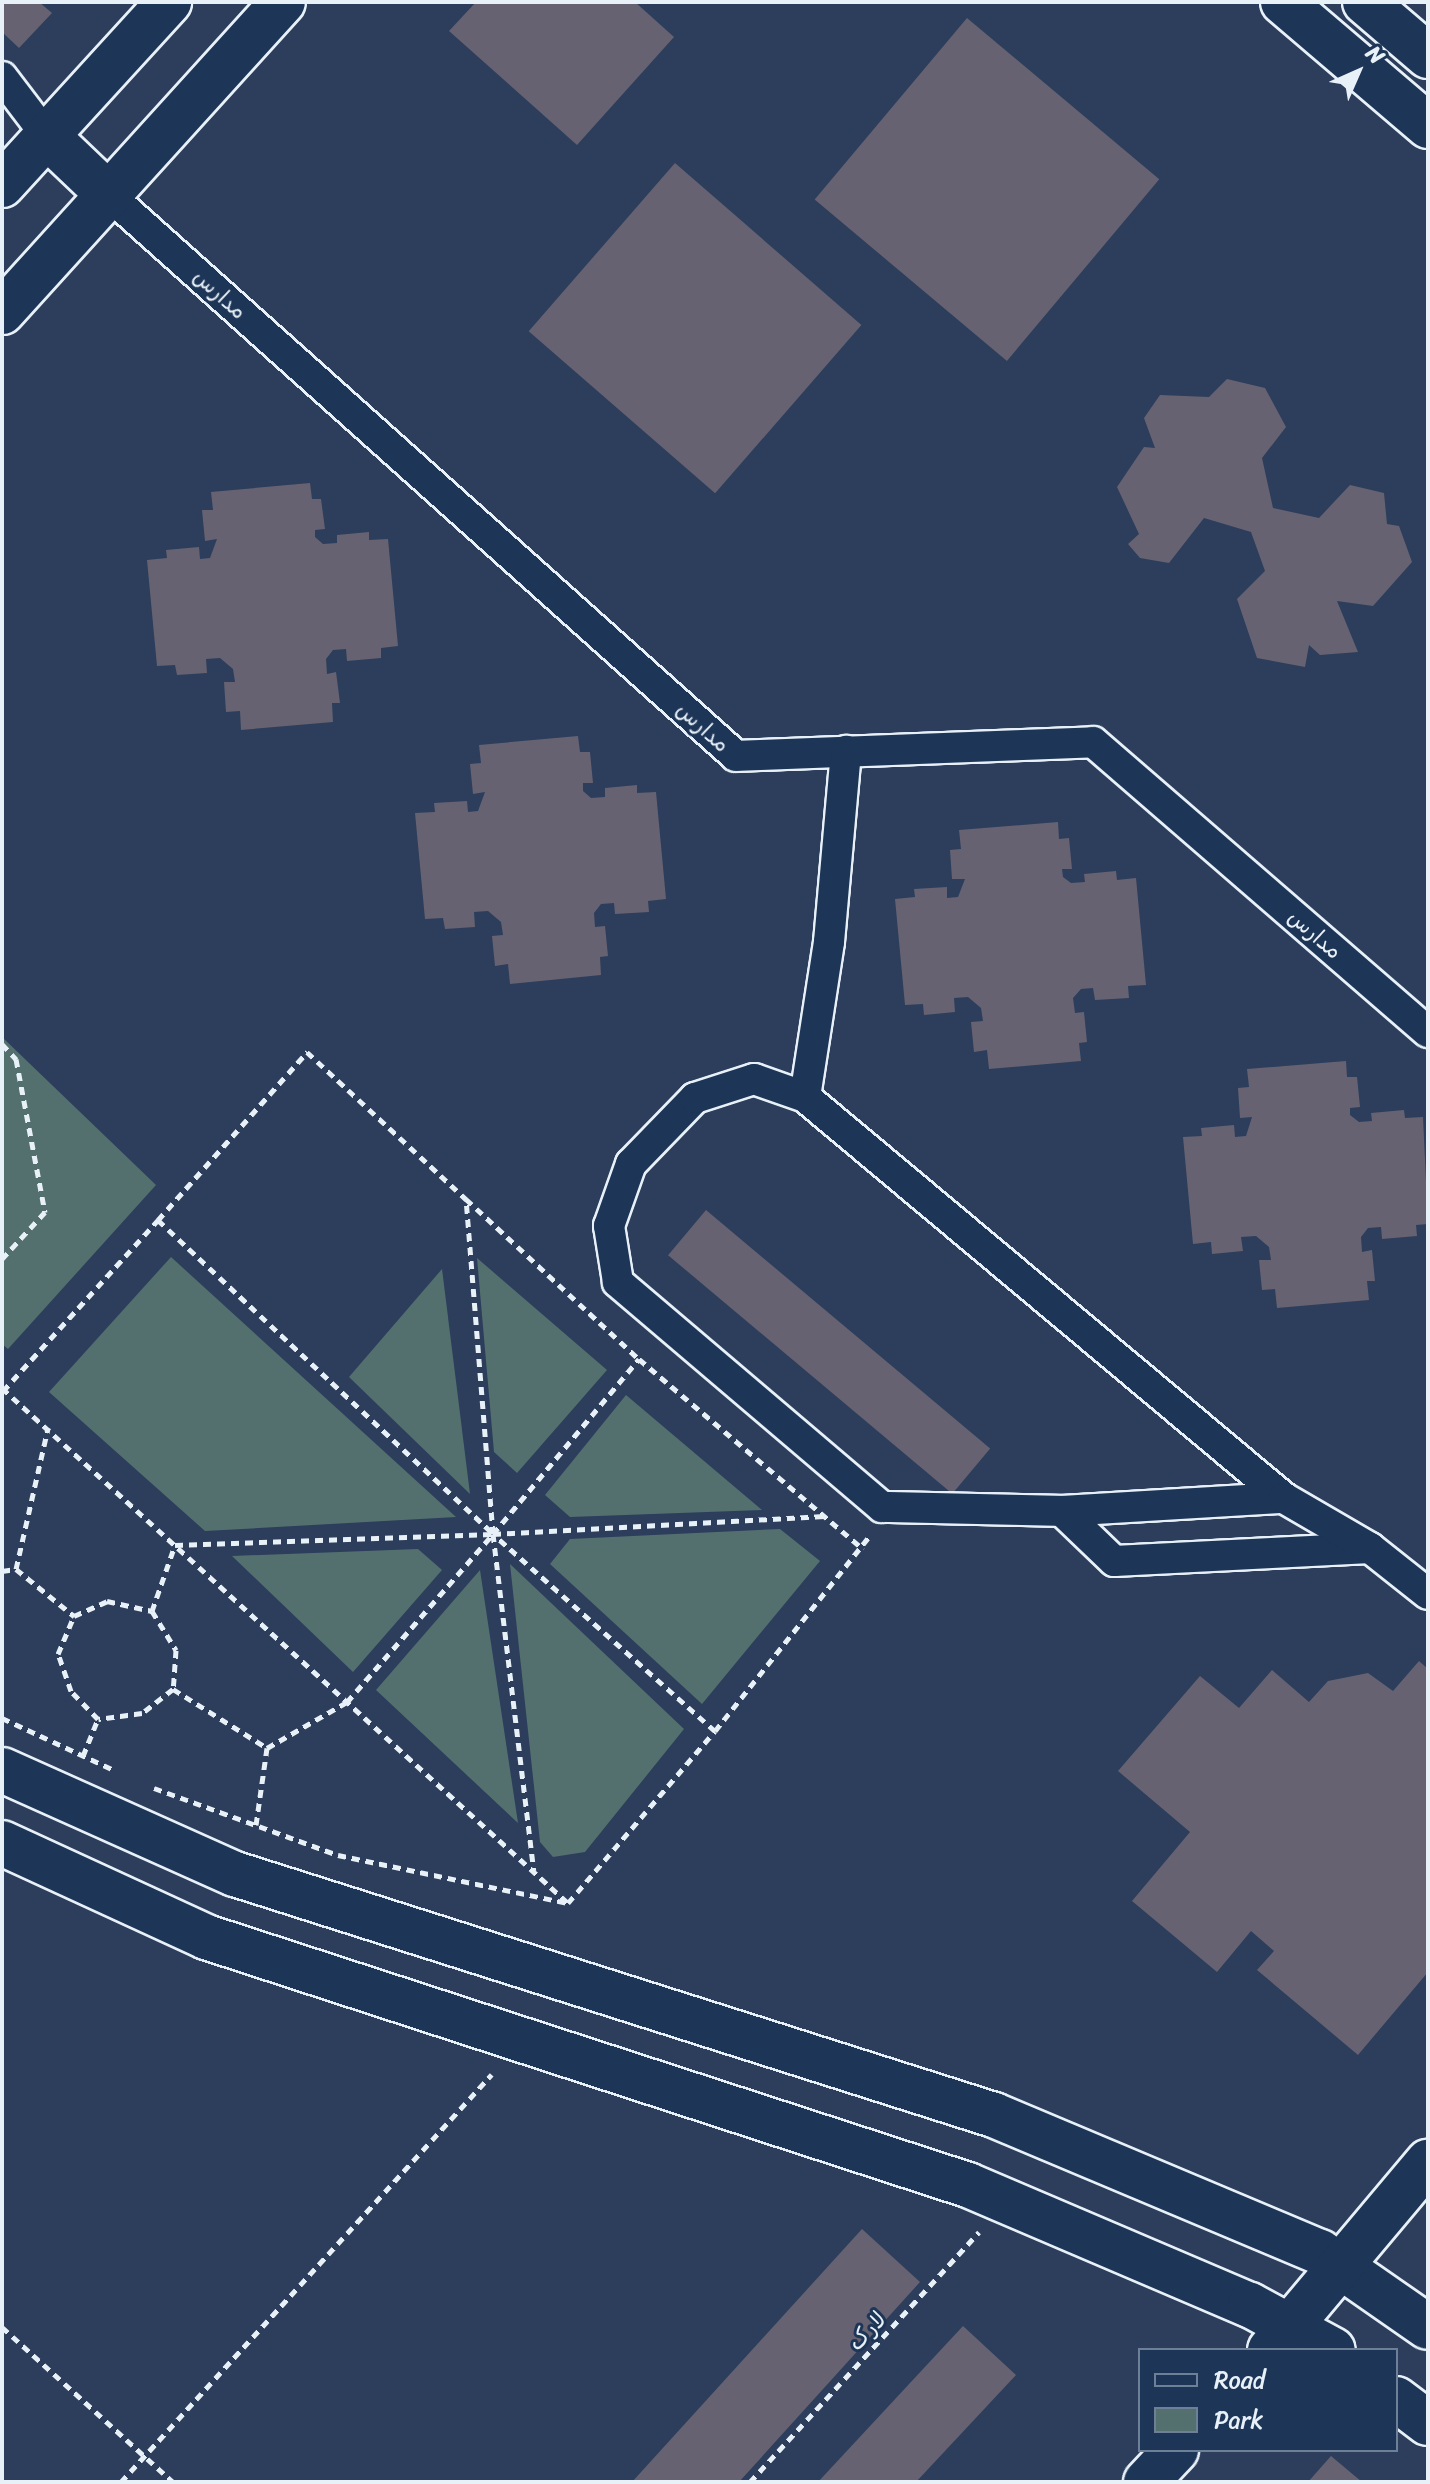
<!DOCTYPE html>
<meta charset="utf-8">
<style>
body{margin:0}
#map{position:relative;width:1430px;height:2484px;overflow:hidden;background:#2c3e5c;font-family:Sriracha,"Playpen Sans Arabic",sans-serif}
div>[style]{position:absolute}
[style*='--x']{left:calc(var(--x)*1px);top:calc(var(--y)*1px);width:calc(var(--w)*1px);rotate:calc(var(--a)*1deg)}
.green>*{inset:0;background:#53706f}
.building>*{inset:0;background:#666272;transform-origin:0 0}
.path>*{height:5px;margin-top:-2.5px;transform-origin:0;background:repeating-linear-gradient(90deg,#e8f1f8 0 8px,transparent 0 14px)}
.roads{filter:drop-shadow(2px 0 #e8f1f8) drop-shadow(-2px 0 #e8f1f8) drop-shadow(0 2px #e8f1f8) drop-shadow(0 -2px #e8f1f8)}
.street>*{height:30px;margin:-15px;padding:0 15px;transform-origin:15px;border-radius:15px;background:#1d3557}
.secondary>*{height:44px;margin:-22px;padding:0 22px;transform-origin:22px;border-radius:22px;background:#1d3557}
span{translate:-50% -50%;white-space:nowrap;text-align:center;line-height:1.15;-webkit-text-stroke:6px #1d3557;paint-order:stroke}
.street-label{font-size:22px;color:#e8f1f8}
.frame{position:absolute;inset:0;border:4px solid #e8f1f8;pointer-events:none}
.legend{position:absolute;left:1138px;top:2348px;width:260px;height:104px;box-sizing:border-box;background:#1d3557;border:2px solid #6e8097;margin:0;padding:10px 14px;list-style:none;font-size:24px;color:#e8f1f8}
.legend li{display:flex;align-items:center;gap:16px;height:40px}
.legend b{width:40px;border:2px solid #6e8097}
.north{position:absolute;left:1318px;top:32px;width:80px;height:80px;-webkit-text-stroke:6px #1d3557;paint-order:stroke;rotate:45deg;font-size:22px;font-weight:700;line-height:32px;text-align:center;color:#e8f1f8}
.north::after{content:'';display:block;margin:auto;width:28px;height:36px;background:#e8f1f8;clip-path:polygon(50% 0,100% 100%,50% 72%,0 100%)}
</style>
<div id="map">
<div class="green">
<i style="clip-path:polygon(2px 1037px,156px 1185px,8px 1349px,2px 1344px)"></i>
<i style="clip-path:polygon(171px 1257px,456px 1517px,205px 1531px,49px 1392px)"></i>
<i style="clip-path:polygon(477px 1258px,607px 1370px,517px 1473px,494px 1452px)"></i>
<i style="clip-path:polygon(442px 1269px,470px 1494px,349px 1377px)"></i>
<i style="clip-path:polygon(626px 1395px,762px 1510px,570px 1517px,545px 1495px)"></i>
<i style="clip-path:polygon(780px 1529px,820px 1561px,702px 1704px,550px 1564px,570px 1539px)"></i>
<i style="clip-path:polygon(418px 1549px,442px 1570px,353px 1672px,232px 1556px)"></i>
<i style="clip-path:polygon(510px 1564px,684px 1729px,585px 1852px,553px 1857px,540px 1842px)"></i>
<i style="clip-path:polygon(480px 1570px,518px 1823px,376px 1690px)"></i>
</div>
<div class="building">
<i style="clip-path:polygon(2px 2px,39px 2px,52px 13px,19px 48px,2px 32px)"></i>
<i style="clip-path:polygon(476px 2px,635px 2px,674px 37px,577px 145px,449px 31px)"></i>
<i style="left:967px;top:18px;width:251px;height:237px;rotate:40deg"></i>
<i style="left:675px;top:163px;width:247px;height:223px;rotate:41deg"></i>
<i style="clip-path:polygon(1227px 379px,1265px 388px,1286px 427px,1262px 458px,1273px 508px,1319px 518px,1350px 485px,1384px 493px,1387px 524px,1399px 526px,1412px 562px,1373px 606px,1337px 601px,1358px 652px,1320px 655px,1309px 645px,1305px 667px,1257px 658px,1237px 599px,1265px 571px,1251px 532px,1204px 518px,1169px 563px,1140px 558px,1128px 544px,1139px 534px,1117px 487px,1144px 447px,1155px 448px,1144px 418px,1160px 395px,1209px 397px)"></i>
<i style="clip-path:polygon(310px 483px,312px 499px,321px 499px,325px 529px,315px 530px,315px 537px,323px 544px,337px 543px,337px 535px,369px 532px,369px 540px,388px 539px,398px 646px,381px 648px,381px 658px,347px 661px,346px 649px,333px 650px,326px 659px,327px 674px,336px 672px,340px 703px,332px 703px,333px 722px,241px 730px,240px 711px,226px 712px,224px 682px,235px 682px,233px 669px,220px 658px,206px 659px,207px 673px,177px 675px,175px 665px,157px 666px,147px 560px,167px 558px,166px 550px,199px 547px,200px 559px,210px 558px,217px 539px,205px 541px,202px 510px,213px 510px,211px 492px)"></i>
<i style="clip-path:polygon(578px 736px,580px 752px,590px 752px,593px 783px,583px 783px,583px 791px,591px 798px,605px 797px,605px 788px,637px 785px,637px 793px,656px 792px,666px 899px,648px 901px,649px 912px,615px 914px,614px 903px,601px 904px,594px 913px,595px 927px,605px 926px,608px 956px,600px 957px,601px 975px,510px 984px,508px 964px,495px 966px,492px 936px,503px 935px,501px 922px,488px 911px,474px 912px,475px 927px,445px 929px,443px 918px,425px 919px,415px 813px,435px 812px,434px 803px,467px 801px,468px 812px,478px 811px,485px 792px,473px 794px,470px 764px,481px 763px,479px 745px)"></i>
<i style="clip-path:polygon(1058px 822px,1059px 839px,1069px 838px,1072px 869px,1062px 869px,1063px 877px,1071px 883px,1085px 882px,1084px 874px,1116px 871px,1117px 880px,1136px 878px,1146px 985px,1128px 986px,1129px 998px,1095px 1000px,1093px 988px,1081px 989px,1073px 998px,1075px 1013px,1084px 1012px,1087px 1042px,1079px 1043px,1081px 1061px,989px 1069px,987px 1050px,974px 1052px,971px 1022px,983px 1021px,981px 1008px,968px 997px,954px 998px,955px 1012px,924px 1015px,923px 1004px,905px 1005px,895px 899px,915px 897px,914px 889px,947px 887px,947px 898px,958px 897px,965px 879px,952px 879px,950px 850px,961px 849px,959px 830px)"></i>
<i style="clip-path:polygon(1346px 1061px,1347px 1077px,1357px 1077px,1360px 1107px,1350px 1108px,1350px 1115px,1359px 1122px,1372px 1121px,1371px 1113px,1404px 1110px,1405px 1118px,1423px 1117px,1428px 1224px,1416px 1225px,1417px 1236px,1382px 1239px,1381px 1227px,1368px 1228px,1361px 1237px,1362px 1252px,1372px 1250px,1375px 1281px,1367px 1281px,1369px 1300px,1277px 1308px,1275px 1289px,1262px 1290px,1259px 1260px,1271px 1260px,1269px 1247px,1256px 1236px,1241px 1237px,1243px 1251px,1212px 1254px,1211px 1242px,1193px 1244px,1183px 1137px,1202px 1136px,1201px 1128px,1234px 1125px,1235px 1137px,1246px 1136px,1252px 1117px,1240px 1118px,1238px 1088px,1249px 1087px,1247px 1069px)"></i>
<i style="left:706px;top:1210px;width:371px;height:59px;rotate:40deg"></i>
<i style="clip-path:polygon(1419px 1661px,1428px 1669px,1428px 1972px,1358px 2055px,1257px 1970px,1274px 1951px,1251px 1931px,1217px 1972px,1132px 1901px,1190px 1832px,1118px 1771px,1200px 1676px,1239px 1708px,1272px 1670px,1309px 1702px,1328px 1681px,1368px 1673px,1393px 1691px)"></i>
<i style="clip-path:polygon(862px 2229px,920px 2282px,739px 2482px,632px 2482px)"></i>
<i style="clip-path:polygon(963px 2326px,1016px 2375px,916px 2482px,818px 2482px)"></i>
<i style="clip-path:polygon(1331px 2456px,1362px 2482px,1308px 2482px)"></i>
</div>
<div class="path">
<i style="--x:2;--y:1044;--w:21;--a:47"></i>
<i style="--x:16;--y:1059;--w:156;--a:79.3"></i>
<i style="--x:45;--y:1212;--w:64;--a:132.5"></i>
<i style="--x:158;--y:1220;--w:225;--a:-48.4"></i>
<i style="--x:307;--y:1052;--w:217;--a:42.8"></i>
<i style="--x:2;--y:1388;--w:765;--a:42.3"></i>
<i style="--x:568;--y:1903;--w:226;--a:-49.5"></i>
<i style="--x:715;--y:1731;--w:248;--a:-51.6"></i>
<i style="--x:3;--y:1391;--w:231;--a:-47.8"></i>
<i style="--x:158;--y:1220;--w:459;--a:43.1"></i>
<i style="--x:493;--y:1534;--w:228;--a:-50.2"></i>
<i style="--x:639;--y:1359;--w:294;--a:40.3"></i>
<i style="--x:16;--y:1569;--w:145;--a:-77.2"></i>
<i style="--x:2;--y:1571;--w:14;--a:-8"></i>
<i style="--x:16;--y:1569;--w:75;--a:39"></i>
<i style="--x:107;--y:1601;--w:46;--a:12.5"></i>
<i style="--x:152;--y:1611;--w:46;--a:58.4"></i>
<i style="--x:176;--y:1650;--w:39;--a:94"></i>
<i style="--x:173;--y:1689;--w:39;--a:142"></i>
<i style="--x:142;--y:1713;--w:44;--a:172.2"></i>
<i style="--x:98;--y:1719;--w:39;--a:-134"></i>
<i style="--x:71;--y:1691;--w:39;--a:-109"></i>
<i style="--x:58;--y:1654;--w:41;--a:-67.2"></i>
<i style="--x:74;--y:1616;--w:36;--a:-24"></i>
<i style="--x:152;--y:1611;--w:70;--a:-70.8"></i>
<i style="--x:175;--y:1545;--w:318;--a:-2"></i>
<i style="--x:493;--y:1534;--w:336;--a:-94.6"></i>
<i style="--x:466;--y:1199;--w:236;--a:42.8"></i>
<i style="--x:173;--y:1689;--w:111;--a:32.1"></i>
<i style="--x:267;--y:1748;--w:92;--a:-29.9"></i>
<i style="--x:347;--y:1702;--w:223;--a:-49"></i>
<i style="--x:493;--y:1534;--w:339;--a:83.1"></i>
<i style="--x:2;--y:1718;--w:121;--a:24.9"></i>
<i style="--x:715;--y:1731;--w:297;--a:-138.4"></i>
<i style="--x:493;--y:1534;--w:332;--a:-3.1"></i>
<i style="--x:83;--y:1756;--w:40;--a:-68"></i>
<i style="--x:154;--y:1788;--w:196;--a:20"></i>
<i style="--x:338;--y:1855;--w:234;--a:11.8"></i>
<i style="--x:256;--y:1825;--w:78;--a:-81.9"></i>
<i style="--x:2;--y:2327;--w:231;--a:42.2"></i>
<i style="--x:121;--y:2482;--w:551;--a:-47.72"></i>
<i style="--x:750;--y:2482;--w:339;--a:-47.5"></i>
</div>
<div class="roads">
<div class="street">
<i style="--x:2;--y:77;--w:74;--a:52.7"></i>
<i style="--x:109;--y:195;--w:841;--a:41.82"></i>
<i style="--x:736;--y:756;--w:357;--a:-2.2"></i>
<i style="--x:1093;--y:742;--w:443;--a:40.9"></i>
<i style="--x:805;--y:1097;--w:157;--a:-81.2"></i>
<i style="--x:829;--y:942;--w:192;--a:-84.9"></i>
<i style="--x:1062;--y:1511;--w:222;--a:-3.4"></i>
<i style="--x:1370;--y:1548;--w:256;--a:177.1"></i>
<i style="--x:1114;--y:1561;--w:72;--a:-136.1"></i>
<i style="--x:1062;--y:1511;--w:180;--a:-178.7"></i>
<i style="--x:882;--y:1507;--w:347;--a:-139.6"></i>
<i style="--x:618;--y:1282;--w:57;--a:-99.1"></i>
<i style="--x:609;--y:1226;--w:66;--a:-70.5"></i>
<i style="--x:631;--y:1164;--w:92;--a:-45.9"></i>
<i style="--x:695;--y:1098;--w:62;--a:-17.9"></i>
<i style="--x:754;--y:1079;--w:54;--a:19.4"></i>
<i style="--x:805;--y:1097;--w:625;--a:39.93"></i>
<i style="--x:1284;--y:1498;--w:99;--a:30.2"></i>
<i style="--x:1370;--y:1548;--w:74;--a:38.4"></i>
</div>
<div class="secondary">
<i style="--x:1283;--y:2;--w:191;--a:40.5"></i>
<i style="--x:1365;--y:2;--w:83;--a:40.6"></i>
<i style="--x:47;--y:136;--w:86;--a:43.6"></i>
<i style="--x:2;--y:185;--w:248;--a:-47.6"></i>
<i style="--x:2;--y:312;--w:418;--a:-47.8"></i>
<i style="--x:2;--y:1770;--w:255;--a:24.1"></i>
<i style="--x:235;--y:1874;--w:796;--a:17.62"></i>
<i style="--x:994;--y:2115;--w:354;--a:22.8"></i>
<i style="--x:1320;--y:2252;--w:131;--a:34.8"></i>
<i style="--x:2;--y:1843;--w:225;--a:24.7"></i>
<i style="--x:206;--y:1937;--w:801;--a:18.03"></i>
<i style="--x:968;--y:2185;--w:306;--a:23.1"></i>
<i style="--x:1250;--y:2305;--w:94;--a:28.5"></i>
<i style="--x:1270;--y:2350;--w:246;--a:-50"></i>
<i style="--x:1396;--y:2399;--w:40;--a:37"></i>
<i style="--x:1146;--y:2482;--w:44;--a:-46.8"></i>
</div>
</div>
<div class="street-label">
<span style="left:220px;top:294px;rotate:42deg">مدارس</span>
<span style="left:703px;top:727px;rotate:42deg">مدارس</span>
<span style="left:1315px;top:934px;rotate:41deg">مدارس</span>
<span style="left:867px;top:2331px;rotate:-47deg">لارک</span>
</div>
<div class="frame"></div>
<ul class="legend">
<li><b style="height:10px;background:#1d3557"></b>Road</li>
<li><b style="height:22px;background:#53706f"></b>Park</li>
</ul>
<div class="north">N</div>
</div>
